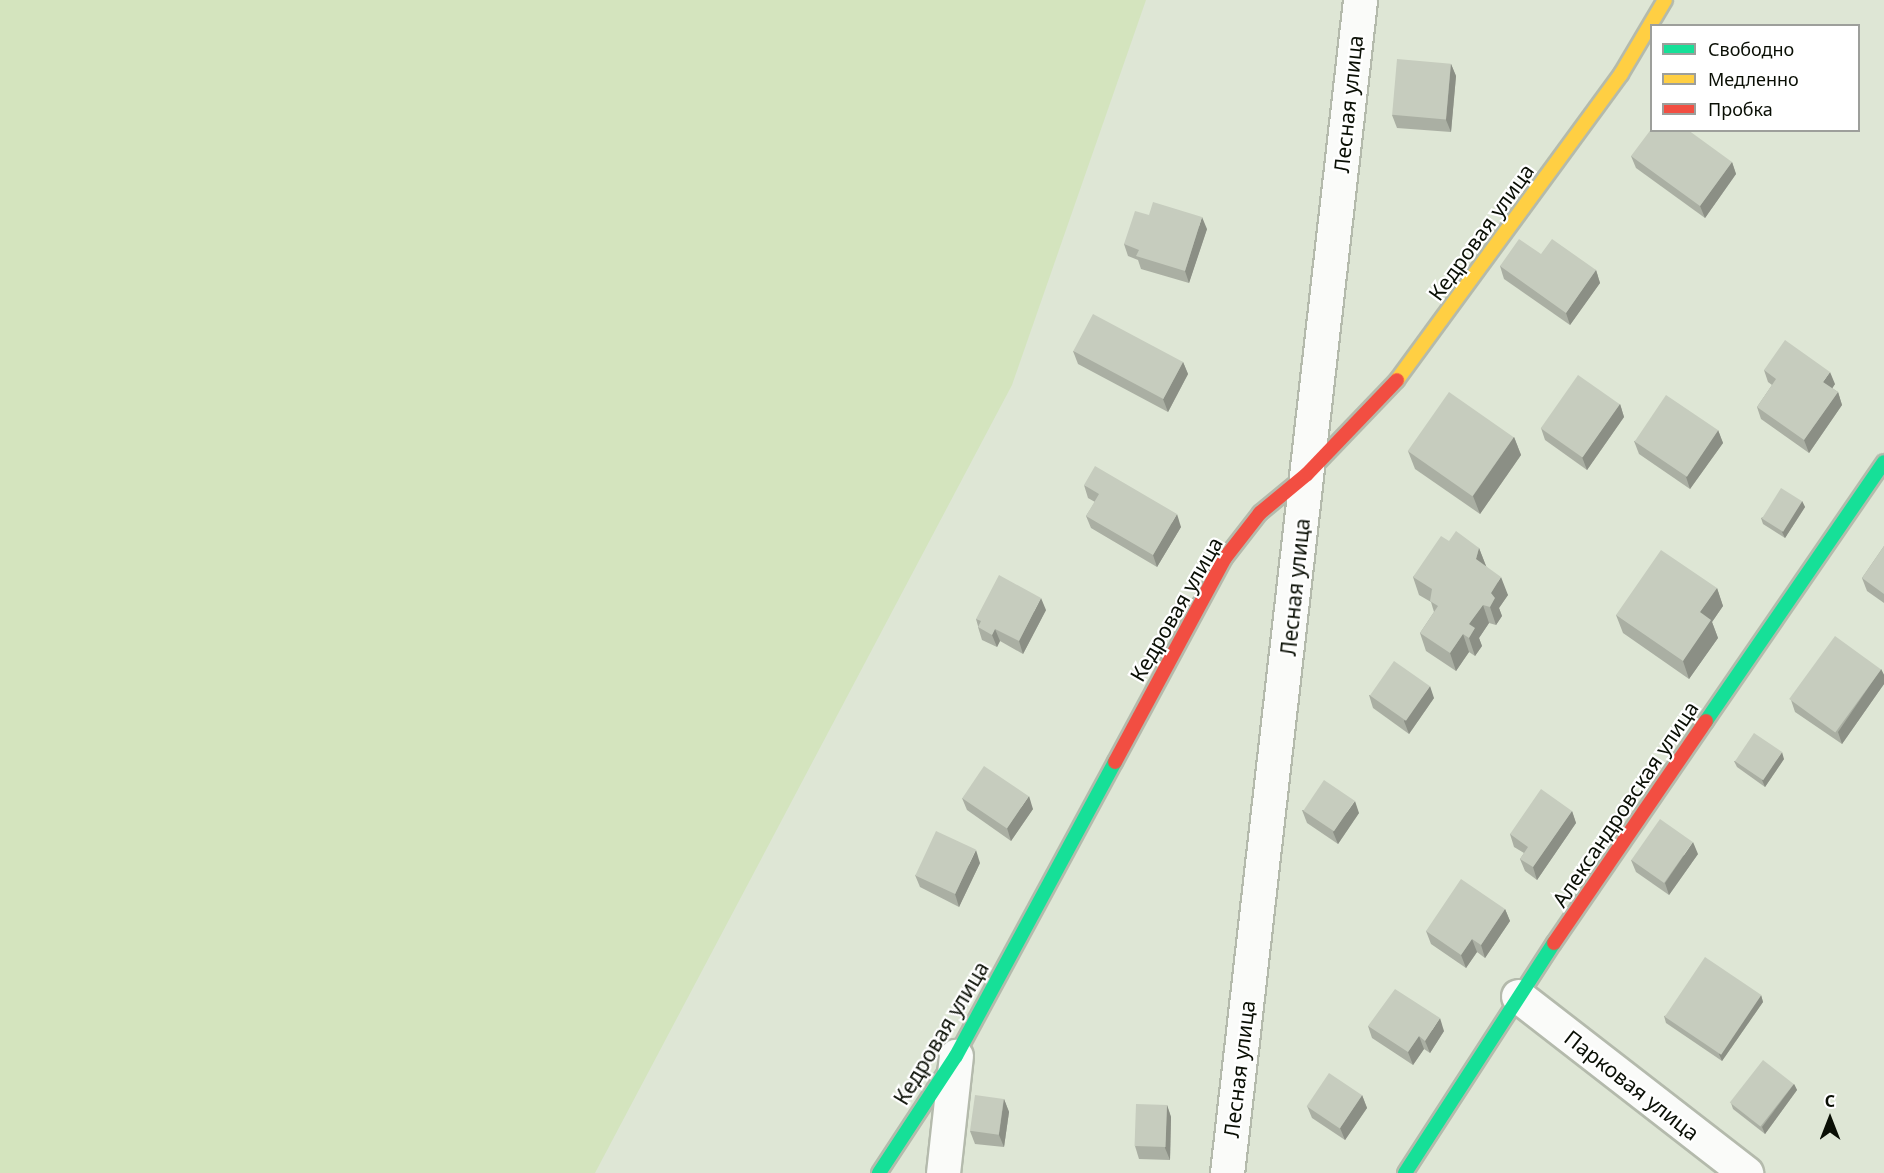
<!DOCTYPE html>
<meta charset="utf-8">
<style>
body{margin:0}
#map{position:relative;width:1884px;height:1173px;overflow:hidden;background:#dee6d5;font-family:"Noto Sans",sans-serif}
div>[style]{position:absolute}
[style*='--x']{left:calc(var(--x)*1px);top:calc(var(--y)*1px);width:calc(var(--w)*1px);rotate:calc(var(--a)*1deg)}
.green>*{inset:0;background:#d4e4be}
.roads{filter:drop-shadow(2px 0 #b4baac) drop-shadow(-2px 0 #b4baac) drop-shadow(0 2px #b4baac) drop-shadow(0 -2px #b4baac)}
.street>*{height:33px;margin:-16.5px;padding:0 16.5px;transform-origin:16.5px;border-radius:16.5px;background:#fafbf9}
.fast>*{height:14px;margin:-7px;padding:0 7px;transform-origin:7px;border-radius:7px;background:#16e098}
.slow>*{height:14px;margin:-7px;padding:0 7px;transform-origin:7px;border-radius:7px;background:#ffcf43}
.jam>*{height:14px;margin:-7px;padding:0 7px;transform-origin:7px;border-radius:7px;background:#f24e42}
.wall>*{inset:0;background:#aaafa3}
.shaded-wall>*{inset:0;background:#8b8f85}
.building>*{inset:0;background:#c6ccbe;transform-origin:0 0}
span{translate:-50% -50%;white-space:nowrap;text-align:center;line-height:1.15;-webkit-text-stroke:4.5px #fff;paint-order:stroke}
.street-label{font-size:21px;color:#0a0f05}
.legend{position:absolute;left:1650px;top:24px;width:210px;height:108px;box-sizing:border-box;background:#fff;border:2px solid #9d9f9b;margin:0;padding:8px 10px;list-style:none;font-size:18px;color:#0a0f05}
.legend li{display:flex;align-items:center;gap:12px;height:30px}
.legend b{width:30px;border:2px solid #9d9f9b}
.north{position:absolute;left:1800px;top:1089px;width:60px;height:60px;-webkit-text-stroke:4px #fff;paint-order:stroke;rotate:0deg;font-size:16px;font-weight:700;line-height:24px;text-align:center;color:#0a0f05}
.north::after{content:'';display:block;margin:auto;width:21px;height:27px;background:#0a0f05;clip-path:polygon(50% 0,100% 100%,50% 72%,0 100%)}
</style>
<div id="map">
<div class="green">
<i style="clip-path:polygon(0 0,1146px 0,1012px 385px,595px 1173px,0 1173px)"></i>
</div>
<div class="roads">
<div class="street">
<i style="--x:1518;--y:996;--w:289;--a:37.8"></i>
<i style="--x:943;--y:1173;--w:118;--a:-83.7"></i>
<i style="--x:1227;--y:1173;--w:1181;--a:-83.53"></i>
</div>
<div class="fast">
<i style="--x:1706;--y:721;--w:314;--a:-55.5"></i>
<i style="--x:879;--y:1173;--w:140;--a:-56.7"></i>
<i style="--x:956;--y:1056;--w:334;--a:-61.6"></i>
<i style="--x:1405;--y:1173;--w:274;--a:-57.1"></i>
</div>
<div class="slow">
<i style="--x:1397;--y:380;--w:379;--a:-53.8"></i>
<i style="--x:1621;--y:74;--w:86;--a:-59.3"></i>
</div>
<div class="jam">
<i style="--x:1115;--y:762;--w:232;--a:-61.7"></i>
<i style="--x:1225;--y:558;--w:57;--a:-52.1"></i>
<i style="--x:1260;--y:513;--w:61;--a:-39.7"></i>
<i style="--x:1307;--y:474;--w:130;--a:-46.2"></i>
<i style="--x:1554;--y:943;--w:269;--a:-55.6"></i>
</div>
</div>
<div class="wall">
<i style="clip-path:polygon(1451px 64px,1456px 76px,1451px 132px,1397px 128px,1392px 115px)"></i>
<i style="clip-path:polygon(1631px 156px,1732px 162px,1736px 174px,1705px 218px,1636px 168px)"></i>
<i style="clip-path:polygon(1149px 215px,1207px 229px,1189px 283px,1141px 269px,1138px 260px,1128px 256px,1124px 244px)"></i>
<i style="clip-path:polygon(1541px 254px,1596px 270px,1600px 283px,1570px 325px,1504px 279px,1500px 266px)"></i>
<i style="clip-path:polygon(1073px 351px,1183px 362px,1188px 374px,1168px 412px,1078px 364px)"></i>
<i style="clip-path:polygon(1764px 370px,1835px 384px,1832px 388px,1838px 392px,1842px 405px,1809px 453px,1761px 419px,1757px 407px,1772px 385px,1768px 382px)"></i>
<i style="clip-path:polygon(1620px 404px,1624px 417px,1587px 470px,1545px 440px,1541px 428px)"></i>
<i style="clip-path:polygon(1718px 430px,1723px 443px,1690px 489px,1639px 454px,1634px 441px)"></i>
<i style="clip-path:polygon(1514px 437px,1521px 455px,1480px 514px,1415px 469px,1408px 451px)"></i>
<i style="clip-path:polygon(1084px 485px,1181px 527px,1157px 567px,1091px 528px,1086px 516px,1095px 502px,1088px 498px)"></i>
<i style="clip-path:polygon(1802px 501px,1805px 507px,1785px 538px,1763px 524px,1761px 518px)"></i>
<i style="clip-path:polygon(1449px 541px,1479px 548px,1486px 566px,1508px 595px,1499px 608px,1502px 616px,1496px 625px,1489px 623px,1479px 638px,1482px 646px,1475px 656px,1469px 652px,1456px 671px,1426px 651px,1420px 633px,1434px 612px,1431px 602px,1419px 595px,1413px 577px)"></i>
<i style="clip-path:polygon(1884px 546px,1884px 603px,1867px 591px,1862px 578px)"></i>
<i style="clip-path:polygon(1717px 588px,1723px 606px,1712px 622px,1718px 638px,1689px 679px,1623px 633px,1616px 615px)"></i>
<i style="clip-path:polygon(1046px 610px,1023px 654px,1000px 641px,997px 647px,982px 640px,978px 627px,978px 626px,976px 619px)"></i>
<i style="clip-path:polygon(1881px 669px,1884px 675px,1884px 684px,1842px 744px,1795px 712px,1791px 700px)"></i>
<i style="clip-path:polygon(1369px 695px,1434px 698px,1409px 734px,1373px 708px)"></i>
<i style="clip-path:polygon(1784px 759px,1765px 787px,1737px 767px,1734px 761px)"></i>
<i style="clip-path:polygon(962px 798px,1033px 809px,1011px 841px,967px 810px)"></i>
<i style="clip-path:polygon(1302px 810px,1359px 813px,1338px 844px,1307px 823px)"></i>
<i style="clip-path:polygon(1572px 811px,1576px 823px,1537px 880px,1525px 871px,1520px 859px,1524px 853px,1514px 847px,1510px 834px)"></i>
<i style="clip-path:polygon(1698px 854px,1669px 895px,1636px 872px,1631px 860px)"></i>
<i style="clip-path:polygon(980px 863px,959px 907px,920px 887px,915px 875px)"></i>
<i style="clip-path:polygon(1505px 909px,1510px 921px,1485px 958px,1477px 952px,1466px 968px,1431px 944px,1426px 931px)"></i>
<i style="clip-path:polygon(1761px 995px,1763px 1002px,1722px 1061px,1666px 1023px,1664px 1016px)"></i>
<i style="clip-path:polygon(1368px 1026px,1444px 1031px,1430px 1053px,1424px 1049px,1413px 1065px,1372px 1038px)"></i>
<i style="clip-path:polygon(1794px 1084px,1797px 1090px,1765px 1134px,1733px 1109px,1731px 1103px)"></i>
<i style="clip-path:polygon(1362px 1095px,1367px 1108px,1345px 1140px,1312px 1118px,1307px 1106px)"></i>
<i style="clip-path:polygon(1004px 1099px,1009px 1112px,1004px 1147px,975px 1144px,970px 1131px)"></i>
<i style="clip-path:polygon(1167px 1105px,1171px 1117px,1170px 1160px,1139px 1159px,1135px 1146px)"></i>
</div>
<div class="shaded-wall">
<i style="clip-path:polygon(1451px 64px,1456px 76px,1451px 132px,1446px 120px)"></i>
<i style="clip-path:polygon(1732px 162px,1736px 174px,1705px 218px,1700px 206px)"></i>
<i style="clip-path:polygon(1202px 217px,1207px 229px,1189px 283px,1185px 271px)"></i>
<i style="clip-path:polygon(1596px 270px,1600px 283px,1570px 325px,1566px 313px)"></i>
<i style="clip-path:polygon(1183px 362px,1188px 374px,1168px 412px,1163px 399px)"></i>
<i style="clip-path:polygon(1830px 372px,1835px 384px,1828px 395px,1823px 382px)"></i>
<i style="clip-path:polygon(1838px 392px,1842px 405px,1809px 453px,1804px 440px)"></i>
<i style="clip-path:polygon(1620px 404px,1624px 417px,1587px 470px,1582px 457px)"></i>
<i style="clip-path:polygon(1718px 430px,1723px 443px,1690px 489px,1686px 477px)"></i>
<i style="clip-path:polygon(1514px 437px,1521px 455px,1480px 514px,1473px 496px)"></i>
<i style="clip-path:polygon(1802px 501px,1805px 507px,1785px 538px,1782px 532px)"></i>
<i style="clip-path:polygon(1177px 514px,1181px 527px,1157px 567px,1153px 555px)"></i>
<i style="clip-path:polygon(1479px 548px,1486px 566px,1482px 578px,1476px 559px)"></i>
<i style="clip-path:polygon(1501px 577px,1508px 595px,1499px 608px,1502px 616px,1496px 625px,1490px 607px,1491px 593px)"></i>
<i style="clip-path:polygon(1717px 588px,1723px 606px,1712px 622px,1718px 638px,1689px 679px,1683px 661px,1700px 612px)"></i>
<i style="clip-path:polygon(1041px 598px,1046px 610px,1023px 654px,1019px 641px)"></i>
<i style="clip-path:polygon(1483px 605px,1489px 623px,1479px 638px,1482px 646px,1475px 656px,1469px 638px,1469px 624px)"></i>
<i style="clip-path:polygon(995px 629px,1000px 641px,997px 647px,992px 635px)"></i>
<i style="clip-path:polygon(1463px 634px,1469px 652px,1456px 671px,1450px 653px)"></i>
<i style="clip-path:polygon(1881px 669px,1884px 675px,1884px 684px,1842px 744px,1838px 732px)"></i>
<i style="clip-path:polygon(1430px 686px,1434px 698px,1409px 734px,1404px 721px)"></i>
<i style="clip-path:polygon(1782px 752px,1784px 759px,1765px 787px,1762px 780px)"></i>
<i style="clip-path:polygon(1029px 796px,1033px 809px,1011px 841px,1007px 828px)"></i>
<i style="clip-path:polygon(1355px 801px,1359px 813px,1338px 844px,1333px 832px)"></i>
<i style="clip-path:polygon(1572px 811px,1576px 823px,1537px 880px,1533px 867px)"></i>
<i style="clip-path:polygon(1693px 842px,1698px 854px,1669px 895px,1665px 883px)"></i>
<i style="clip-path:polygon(976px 850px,980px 863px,959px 907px,955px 894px)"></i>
<i style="clip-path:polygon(1505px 909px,1510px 921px,1485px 958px,1481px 945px)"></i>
<i style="clip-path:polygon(1472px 939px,1477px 952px,1466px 968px,1461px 955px)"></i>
<i style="clip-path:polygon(1761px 995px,1763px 1002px,1722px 1061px,1719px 1054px)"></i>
<i style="clip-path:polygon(1440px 1018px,1444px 1031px,1430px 1053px,1425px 1041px)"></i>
<i style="clip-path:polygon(1419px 1036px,1424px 1049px,1413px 1065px,1408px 1052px)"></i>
<i style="clip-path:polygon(1794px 1084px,1797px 1090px,1765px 1134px,1762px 1127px)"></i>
<i style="clip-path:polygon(1362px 1095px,1367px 1108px,1345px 1140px,1340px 1128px)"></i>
<i style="clip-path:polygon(1004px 1099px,1009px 1112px,1004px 1147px,999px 1135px)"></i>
<i style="clip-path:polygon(1167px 1105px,1171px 1117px,1170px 1160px,1165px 1148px)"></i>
</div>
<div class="building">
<i style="left:1397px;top:59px;width:54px;height:56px;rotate:5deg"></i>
<i style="clip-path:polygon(1652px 128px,1652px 130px,1688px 130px,1732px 162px,1700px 206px,1631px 156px)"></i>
<i style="clip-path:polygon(1153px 202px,1202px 217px,1185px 271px,1136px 256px,1139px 250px,1124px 244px,1135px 211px,1149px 215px)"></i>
<i style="clip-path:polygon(1519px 239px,1541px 254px,1552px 239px,1596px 270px,1566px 313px,1500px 266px)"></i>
<i style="left:1093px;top:314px;width:102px;height:42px;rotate:28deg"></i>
<i style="clip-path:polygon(1785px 340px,1830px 372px,1823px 382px,1838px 392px,1804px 440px,1757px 407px,1776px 379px,1764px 370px)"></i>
<i style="left:1578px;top:375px;width:51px;height:65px;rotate:35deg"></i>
<i style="left:1449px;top:392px;width:79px;height:72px;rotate:35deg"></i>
<i style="left:1666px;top:395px;width:63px;height:56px;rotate:34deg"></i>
<i style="clip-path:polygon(1095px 466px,1177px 514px,1153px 555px,1086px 516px,1099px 494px,1084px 485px)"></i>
<i style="left:1781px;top:488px;width:25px;height:36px;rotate:32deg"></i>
<i style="clip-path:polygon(1456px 531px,1479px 548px,1476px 559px,1501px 577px,1491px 593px,1495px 598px,1490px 607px,1483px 605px,1469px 624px,1475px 628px,1469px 638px,1463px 634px,1450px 653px,1420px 633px,1438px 606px,1430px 601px,1432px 589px,1413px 577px,1441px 536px,1449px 541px)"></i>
<i style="clip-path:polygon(1884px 546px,1884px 594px,1862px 578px)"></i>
<i style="clip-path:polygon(1661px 550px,1717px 588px,1700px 612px,1711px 620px,1683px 661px,1616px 615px)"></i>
<i style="clip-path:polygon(999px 575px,1041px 598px,1019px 641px,995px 629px,992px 635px,978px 627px,981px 621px,976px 619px)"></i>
<i style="left:1835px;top:636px;width:57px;height:78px;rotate:36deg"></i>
<i style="left:1394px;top:661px;width:44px;height:42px;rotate:35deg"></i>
<i style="left:1754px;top:733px;width:34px;height:34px;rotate:34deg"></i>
<i style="left:984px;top:766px;width:54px;height:39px;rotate:34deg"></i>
<i style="left:1324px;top:780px;width:37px;height:37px;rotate:34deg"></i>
<i style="clip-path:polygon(1541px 789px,1572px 811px,1533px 867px,1520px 859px,1528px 847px,1510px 834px)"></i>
<i style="left:1660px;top:819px;width:40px;height:50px;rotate:35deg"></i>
<i style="left:936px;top:831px;width:44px;height:49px;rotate:25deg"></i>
<i style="clip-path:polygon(1461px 879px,1505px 909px,1481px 945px,1472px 939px,1461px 955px,1426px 931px)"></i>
<i style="left:1705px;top:957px;width:68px;height:72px;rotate:34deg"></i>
<i style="clip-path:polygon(1395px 989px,1440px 1018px,1425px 1041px,1419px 1036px,1408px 1052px,1368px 1026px)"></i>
<i style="left:1763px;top:1060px;width:39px;height:54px;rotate:38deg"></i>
<i style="left:1329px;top:1073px;width:40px;height:40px;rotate:34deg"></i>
<i style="left:975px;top:1095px;width:29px;height:36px;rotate:8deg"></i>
<i style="left:1136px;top:1104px;width:31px;height:42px;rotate:2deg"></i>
</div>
<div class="street-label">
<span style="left:1348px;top:104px;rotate:-84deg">Лесная улица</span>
<span style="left:1481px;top:232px;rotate:-54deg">Кедровая улица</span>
<span style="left:1295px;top:587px;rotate:-84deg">Лесная улица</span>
<span style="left:1176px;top:609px;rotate:-60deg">Кедровая улица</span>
<span style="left:1625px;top:804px;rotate:-56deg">Александровская улица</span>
<span style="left:941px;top:1033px;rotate:-59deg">Кедровая улица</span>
<span style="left:1239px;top:1069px;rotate:-83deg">Лесная улица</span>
<span style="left:1632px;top:1085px;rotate:38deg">Парковая улица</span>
</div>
<ul class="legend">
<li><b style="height:8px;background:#16e098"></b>Свободно</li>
<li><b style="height:8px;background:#ffcf43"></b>Медленно</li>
<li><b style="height:8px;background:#f24e42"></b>Пробка</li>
</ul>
<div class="north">С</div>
</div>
